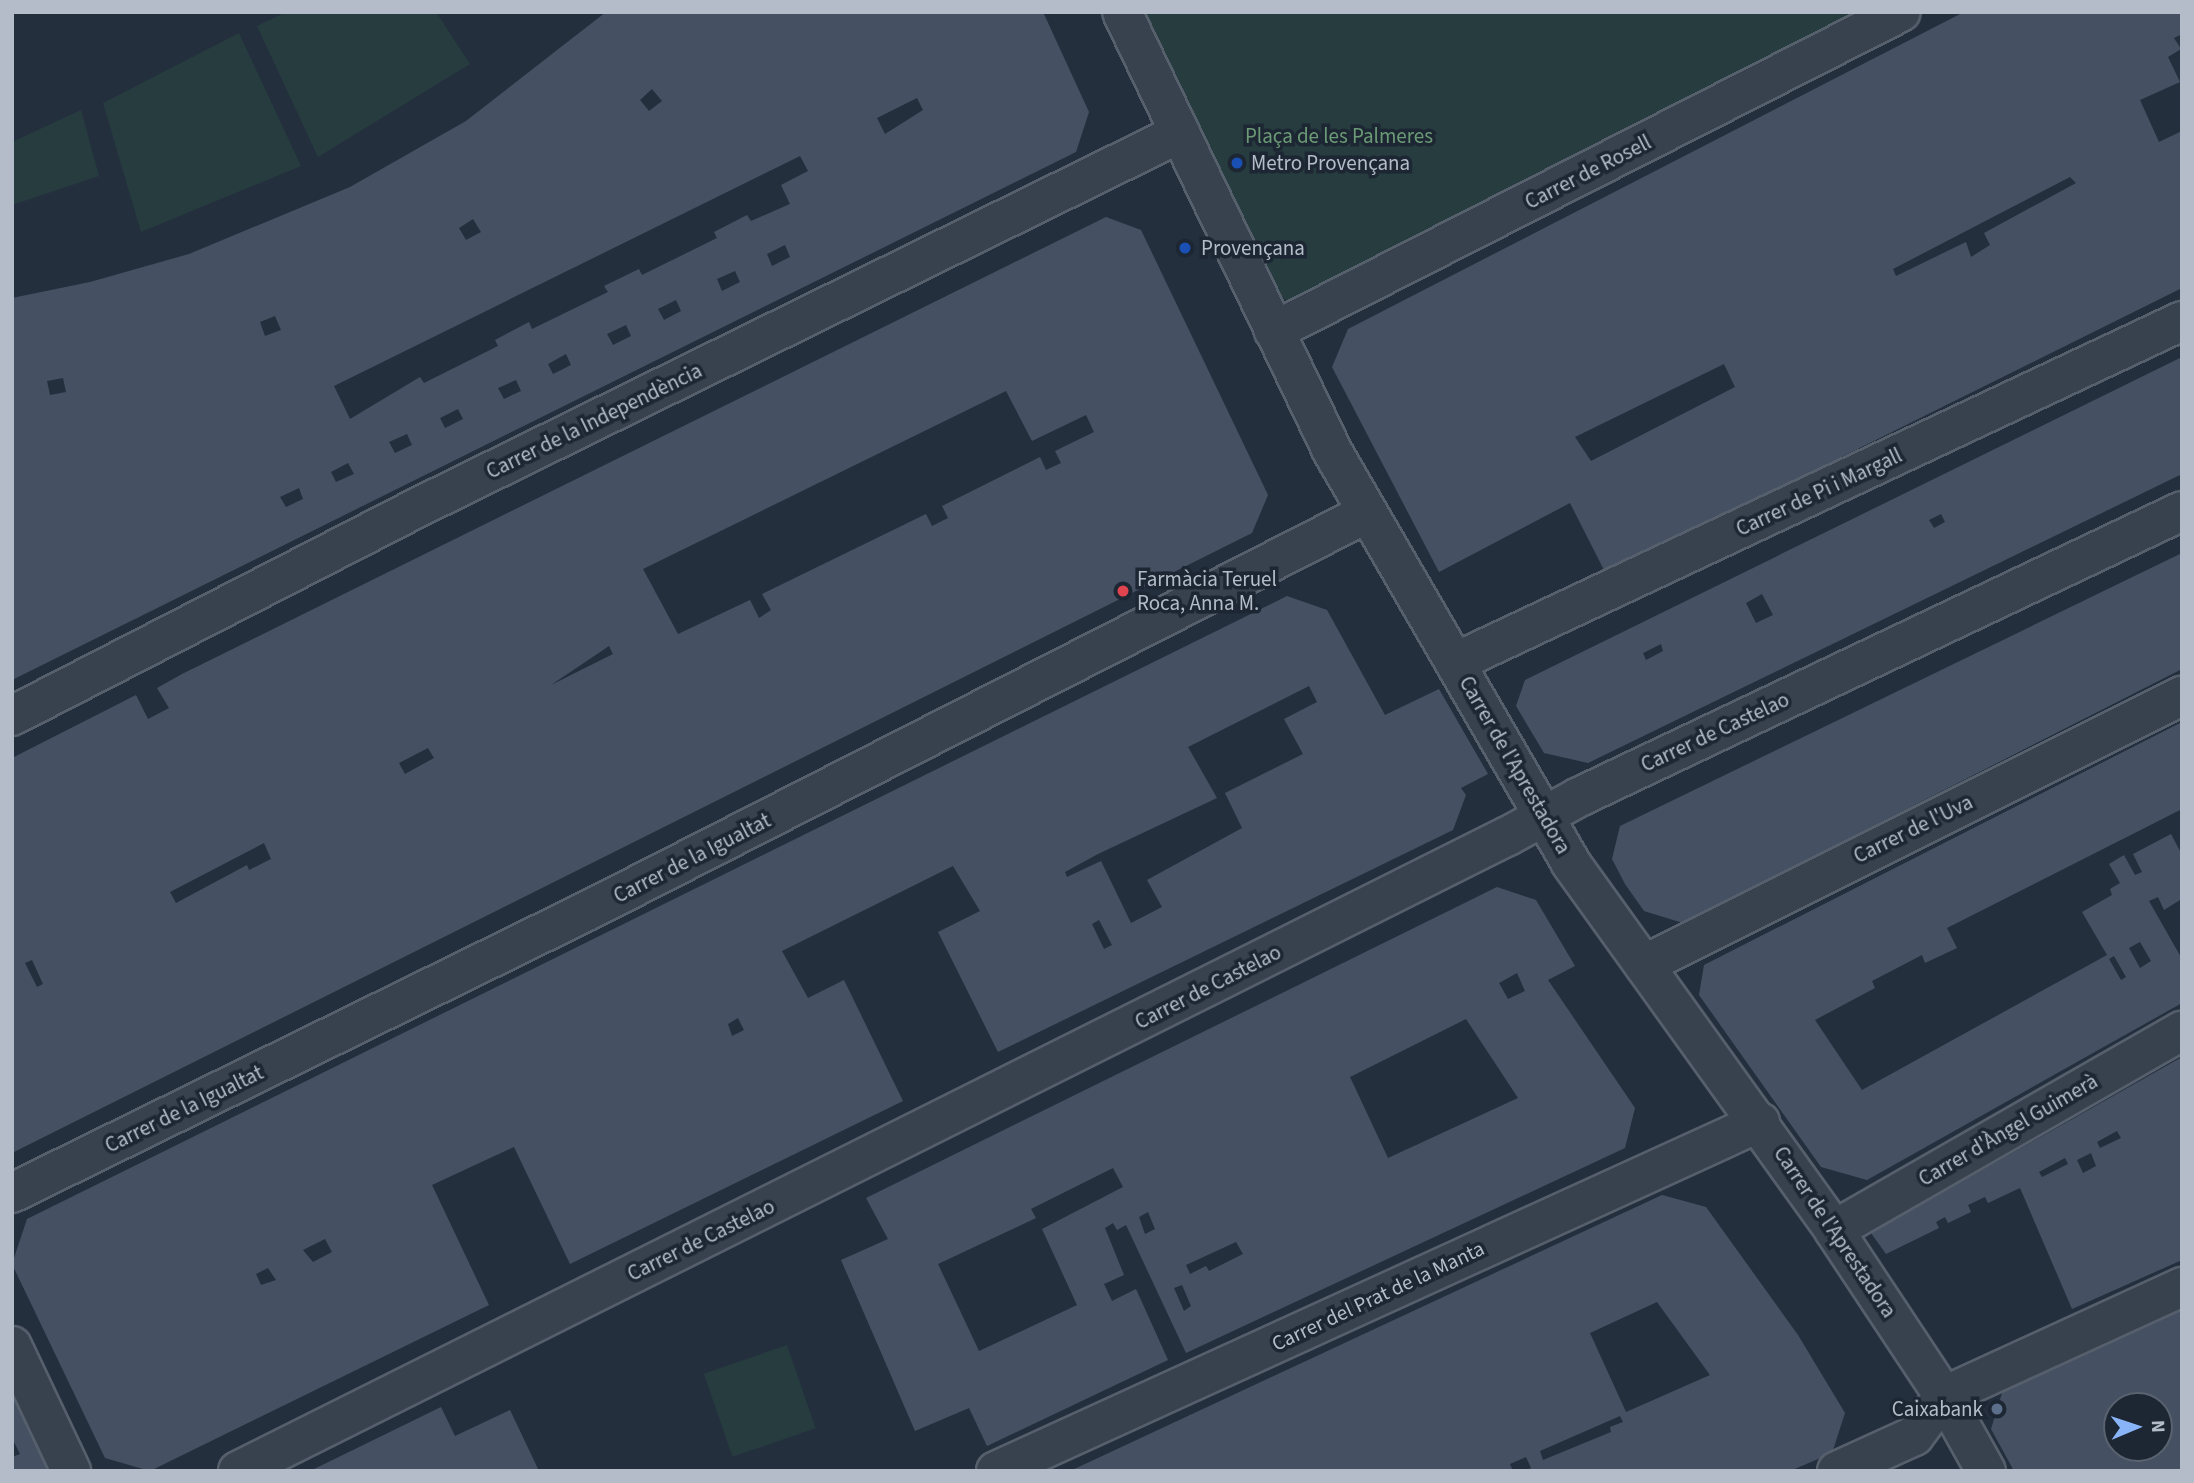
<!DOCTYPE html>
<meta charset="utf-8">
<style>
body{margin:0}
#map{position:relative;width:2194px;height:1483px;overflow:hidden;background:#242f3e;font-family:"Source Sans 3",sans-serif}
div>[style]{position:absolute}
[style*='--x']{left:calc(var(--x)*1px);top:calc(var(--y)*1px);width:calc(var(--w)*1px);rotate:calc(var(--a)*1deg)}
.green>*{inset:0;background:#263c3f;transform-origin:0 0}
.building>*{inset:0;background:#455162}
.roads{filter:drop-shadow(2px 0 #565f6c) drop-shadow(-2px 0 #565f6c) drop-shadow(0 2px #565f6c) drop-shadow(0 -2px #565f6c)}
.minor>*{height:38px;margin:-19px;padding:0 19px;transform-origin:19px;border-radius:19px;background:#38414e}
.dots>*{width:19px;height:19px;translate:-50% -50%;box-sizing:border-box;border:4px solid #1d2633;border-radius:50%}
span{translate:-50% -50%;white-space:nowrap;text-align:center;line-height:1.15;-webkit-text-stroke:7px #1d2633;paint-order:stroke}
.park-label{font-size:21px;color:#6b9a76}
.poi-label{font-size:21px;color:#b4bcc9}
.left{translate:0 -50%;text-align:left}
.right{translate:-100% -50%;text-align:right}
.street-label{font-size:21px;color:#b4bcc9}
.frame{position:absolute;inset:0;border:14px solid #b4bcc9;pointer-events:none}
.north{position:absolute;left:2103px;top:1392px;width:70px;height:70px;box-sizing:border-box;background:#1d2633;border:2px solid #59626f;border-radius:50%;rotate:88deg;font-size:19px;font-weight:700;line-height:28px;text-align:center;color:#b4bcc9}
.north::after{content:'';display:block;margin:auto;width:24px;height:32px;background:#8ab4f8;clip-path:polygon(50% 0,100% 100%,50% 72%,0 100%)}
</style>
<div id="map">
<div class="green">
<i style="clip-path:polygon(286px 12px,436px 12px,470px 64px,318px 157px,257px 26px)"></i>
<i style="clip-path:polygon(1142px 12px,1855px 12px,1363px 263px,1368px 274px,1293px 306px,1276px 291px)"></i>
<i style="clip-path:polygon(239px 33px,301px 166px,141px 232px,103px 103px)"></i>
<i style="clip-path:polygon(81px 110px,99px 176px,12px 205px,12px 142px)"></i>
<i style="left:787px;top:1345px;width:88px;height:88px;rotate:71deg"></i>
</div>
<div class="building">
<i style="clip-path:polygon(evenodd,606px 12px,1043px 12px,1089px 112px,1076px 152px,12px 680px,12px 298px,90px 282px,189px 254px,350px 187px,466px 121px,606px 12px,652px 89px,662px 101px,649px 111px,640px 100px,652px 89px,606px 12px,917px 98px,923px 110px,885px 134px,877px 118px,917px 98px,606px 12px,800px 156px,808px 171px,781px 185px,790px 204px,751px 221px,747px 215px,714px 232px,717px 238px,642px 275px,639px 269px,604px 286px,608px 292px,532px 329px,529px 322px,495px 340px,498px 346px,424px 383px,420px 377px,350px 419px,334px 386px,800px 156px,606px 12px,473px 219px,481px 232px,466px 240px,459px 228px,473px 219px,606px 12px,785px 245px,790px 257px,772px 266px,767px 254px,785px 245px,606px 12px,735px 271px,740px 282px,722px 291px,717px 279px,735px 271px,606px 12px,676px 300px,681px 311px,664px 320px,658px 309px,676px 300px,606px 12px,275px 316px,281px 330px,265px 336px,260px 322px,275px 316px,606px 12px,626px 325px,631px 336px,613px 345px,607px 334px,626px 325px,606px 12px,566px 354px,571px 365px,553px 374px,548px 364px,566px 354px,606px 12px,63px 378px,66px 392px,50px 395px,47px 381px,63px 378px,606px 12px,516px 380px,521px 391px,504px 399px,498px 388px,516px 380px,606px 12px,458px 409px,463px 419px,445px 428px,440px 418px,458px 409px,606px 12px,407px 434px,412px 445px,395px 453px,389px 442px,407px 434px,606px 12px,348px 463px,354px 474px,336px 482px,331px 472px,348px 463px,606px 12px,299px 488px,303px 499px,286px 507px,280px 497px,299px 488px)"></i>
<i style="clip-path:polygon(evenodd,1964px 12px,2182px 12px,2182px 34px,2174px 38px,2181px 49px,2168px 57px,2180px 82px,2140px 100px,2159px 142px,2182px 131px,2182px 288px,1606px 574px,1570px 503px,1439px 572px,1332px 367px,1348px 329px,1964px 12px,2070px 177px,2076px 183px,1984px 233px,1990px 245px,1971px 257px,1966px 242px,1896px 276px,1893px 269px,2070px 177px,1964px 12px,1724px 364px,1735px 387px,1591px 461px,1575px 437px,1724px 364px)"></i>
<i style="clip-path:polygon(evenodd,1106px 217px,1141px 230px,1268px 495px,1252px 533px,12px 1153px,12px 758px,136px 695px,148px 719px,169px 708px,157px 688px,182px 674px,1106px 217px,1006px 391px,1032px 441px,1086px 415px,1094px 432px,1055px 451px,1061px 463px,1046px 470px,1040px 457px,942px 506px,948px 518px,932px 526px,926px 514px,762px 594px,771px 610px,759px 618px,750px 600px,678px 634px,643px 569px,1006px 391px,1106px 217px,609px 646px,613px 654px,551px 685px,609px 646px,1106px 217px,428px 748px,434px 758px,405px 774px,399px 763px,428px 748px,1106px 217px,264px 843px,271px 859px,249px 870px,247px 865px,176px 903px,170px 892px,264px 843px,1106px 217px,32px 960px,43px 984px,37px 987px,25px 963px,32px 960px)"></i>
<i style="clip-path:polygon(evenodd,2182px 357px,2182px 474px,1588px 763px,1544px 753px,1516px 706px,1525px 680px,2182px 357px,1941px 514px,1945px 522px,1934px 528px,1929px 520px,1941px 514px,2182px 357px,1762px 594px,1773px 615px,1756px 623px,1746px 603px,1762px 594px,2182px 357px,1661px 644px,1663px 651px,1646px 660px,1643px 653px,1661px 644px)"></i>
<i style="clip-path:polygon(2182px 553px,2182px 669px,1683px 923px,1644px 911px,1625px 884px,1612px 859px,1620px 826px)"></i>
<i style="clip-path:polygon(evenodd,1287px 596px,1327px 610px,1385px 715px,1439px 689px,1488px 774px,1461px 788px,1466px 795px,1453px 830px,998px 1052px,938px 932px,980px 911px,953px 866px,782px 951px,808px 998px,844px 980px,903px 1101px,570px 1264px,514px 1147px,432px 1185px,489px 1305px,150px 1471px,105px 1458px,12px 1264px,27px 1219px,1287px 596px,1309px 686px,1317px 702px,1284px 719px,1303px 754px,1225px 793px,1242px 828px,1147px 880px,1162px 907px,1131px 923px,1101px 861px,1067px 877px,1065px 872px,1098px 854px,1217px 798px,1188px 747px,1309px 686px,1287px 596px,1099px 920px,1112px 945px,1104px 949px,1092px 924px,1099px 920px,1287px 596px,738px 1018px,744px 1030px,732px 1036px,728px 1024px,738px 1018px,1287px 596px,325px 1239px,332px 1252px,313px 1262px,303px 1250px,325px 1239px,1287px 596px,268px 1268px,276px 1280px,261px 1285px,256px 1274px,268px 1268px)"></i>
<i style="clip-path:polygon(evenodd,2182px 722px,2182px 809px,1947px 928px,1957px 948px,1925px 963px,1922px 955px,1872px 981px,1875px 988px,1815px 1020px,1862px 1090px,2107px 955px,2082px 912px,2112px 895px,2110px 889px,2120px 883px,2109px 864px,2124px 855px,2135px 875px,2142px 872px,2133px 854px,2171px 834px,2182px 855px,2182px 903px,2180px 900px,2164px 910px,2158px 897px,2149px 901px,2182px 959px,2182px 1003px,1867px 1180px,1821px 1167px,1699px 995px,1704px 965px,2182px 722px,2140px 942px,2151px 961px,2140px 968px,2129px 948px,2140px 942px,2182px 722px,2114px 956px,2126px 977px,2121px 980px,2109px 959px,2114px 956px)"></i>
<i style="clip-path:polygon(evenodd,1497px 887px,1536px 900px,1575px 966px,1548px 980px,1635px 1108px,1625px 1148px,1186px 1353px,1126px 1225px,1117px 1230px,1113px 1223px,1105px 1228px,1124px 1275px,1104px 1284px,1112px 1301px,1136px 1289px,1168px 1360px,987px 1446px,969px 1408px,915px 1431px,841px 1260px,888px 1239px,866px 1198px,1497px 887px,1517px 973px,1525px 991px,1508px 999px,1499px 983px,1517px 973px,1497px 887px,1466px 1019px,1518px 1098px,1388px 1158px,1350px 1077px,1466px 1019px,1497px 887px,1113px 1168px,1123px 1187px,1042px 1229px,1077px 1305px,979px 1351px,938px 1264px,1036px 1218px,1031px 1209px,1113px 1168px,1497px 887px,1148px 1212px,1155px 1229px,1145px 1234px,1139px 1217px,1148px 1212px,1497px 887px,1236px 1242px,1243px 1254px,1209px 1271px,1206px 1266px,1190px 1274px,1186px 1265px,1236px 1242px,1497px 887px,1182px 1285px,1191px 1306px,1184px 1311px,1174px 1288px,1182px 1285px)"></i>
<i style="clip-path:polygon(evenodd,2182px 1057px,2182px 1260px,2072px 1309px,2020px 1188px,1988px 1203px,1985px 1197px,1968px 1205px,1971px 1212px,1948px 1223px,1945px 1217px,1936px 1222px,1939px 1228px,1886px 1254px,1871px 1233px,2182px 1057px,2117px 1131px,2121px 1138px,2100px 1148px,2097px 1142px,2117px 1131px,2182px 1057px,2091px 1153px,2096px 1166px,2083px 1173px,2077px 1160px,2091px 1153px,2182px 1057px,2065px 1158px,2068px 1164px,2042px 1177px,2039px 1172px,2065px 1158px)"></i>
<i style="clip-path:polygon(evenodd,1662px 1195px,1706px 1207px,1798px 1335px,1845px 1413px,1832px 1453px,1790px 1471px,1525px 1471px,1531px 1468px,1526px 1457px,1510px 1464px,1513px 1471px,1070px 1471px,1662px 1195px,1657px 1302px,1710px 1375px,1626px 1412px,1590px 1333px,1657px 1302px,1662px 1195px,1620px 1416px,1623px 1422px,1610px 1427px,1611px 1432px,1543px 1460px,1540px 1451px,1620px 1416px)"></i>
<i style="clip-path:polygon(evenodd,2182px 1309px,2182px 1471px,2014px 1471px,1991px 1429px,2003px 1390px,2182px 1309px,2117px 1406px,2159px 1406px,2159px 1448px,2117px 1448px,2117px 1406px)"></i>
<i style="clip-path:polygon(12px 1395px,48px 1469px,48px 1471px,12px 1471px,12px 1457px,20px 1454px,12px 1438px)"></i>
<i style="clip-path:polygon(441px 1407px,455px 1436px,510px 1410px,539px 1471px,310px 1471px)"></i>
</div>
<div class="roads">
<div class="minor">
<i style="--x:1122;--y:12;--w:484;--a:64.4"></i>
<i style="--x:1331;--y:449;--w:477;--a:59.9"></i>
<i style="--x:1570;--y:862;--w:453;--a:54.3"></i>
<i style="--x:1834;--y:1230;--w:199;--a:56.5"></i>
<i style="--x:1944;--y:1396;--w:86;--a:60.8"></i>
<i style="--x:1274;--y:331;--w:703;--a:-26.97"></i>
<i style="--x:1456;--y:662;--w:802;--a:-25.16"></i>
<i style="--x:12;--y:716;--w:478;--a:-27.2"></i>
<i style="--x:437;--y:498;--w:828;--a:-26.16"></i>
<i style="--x:1644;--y:965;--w:602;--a:-26.57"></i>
<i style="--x:12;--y:1193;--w:643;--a:-26.13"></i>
<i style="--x:589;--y:910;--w:873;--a:-27.03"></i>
<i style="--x:1834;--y:1230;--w:401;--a:-29.8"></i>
<i style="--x:12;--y:1346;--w:138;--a:64.7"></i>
<i style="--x:238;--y:1471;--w:1420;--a:-26.57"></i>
<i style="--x:1508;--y:836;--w:81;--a:-28.8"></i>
<i style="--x:1579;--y:797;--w:667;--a:-25.37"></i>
<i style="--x:996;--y:1471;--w:840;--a:-24.55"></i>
<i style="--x:1837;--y:1471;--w:85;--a:-24.4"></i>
<i style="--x:1914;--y:1436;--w:50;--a:-53.1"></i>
<i style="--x:1944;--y:1396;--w:262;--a:-24.6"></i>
</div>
</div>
<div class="dots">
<i style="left:1237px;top:163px;background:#1a4fb4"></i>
<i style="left:1185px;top:248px;background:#1a4fb4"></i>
<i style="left:1123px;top:591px;background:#e0444e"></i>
<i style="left:1997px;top:1409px;background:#5c6f8a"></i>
</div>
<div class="park-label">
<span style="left:1339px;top:136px">Plaça de les Palmeres</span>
</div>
<div class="poi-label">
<span class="left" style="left:1251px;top:163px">Metro Provençana</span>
<span class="left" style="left:1201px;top:248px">Provençana</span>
<span class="left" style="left:1137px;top:591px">Farmàcia Teruel<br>Roca, Anna M.</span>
<span class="right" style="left:1983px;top:1409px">Caixabank</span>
</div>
<div class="street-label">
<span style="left:1588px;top:172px;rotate:-27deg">Carrer de Rosell</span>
<span style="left:594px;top:421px;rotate:-26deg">Carrer de la Independència</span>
<span style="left:1819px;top:492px;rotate:-25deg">Carrer de Pi i Margall</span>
<span style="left:1715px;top:732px;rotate:-25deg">Carrer de Castelao</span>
<span style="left:1515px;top:765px;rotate:60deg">Carrer de l'Aprestadora</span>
<span style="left:1913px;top:829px;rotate:-26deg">Carrer de l'Uva</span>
<span style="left:692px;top:858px;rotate:-27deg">Carrer de la Igualtat</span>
<span style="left:1208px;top:987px;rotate:-27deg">Carrer de Castelao</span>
<span style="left:184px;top:1109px;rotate:-26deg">Carrer de la Igualtat</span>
<span style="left:2008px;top:1130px;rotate:-30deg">Carrer d'Àngel Guimerà</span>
<span style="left:1835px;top:1232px;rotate:56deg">Carrer de l'Aprestadora</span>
<span style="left:701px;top:1240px;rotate:-26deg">Carrer de Castelao</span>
<span style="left:1378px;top:1296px;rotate:-25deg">Carrer del Prat de la Manta</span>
</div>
<div class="frame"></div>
<div class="north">N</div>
</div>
